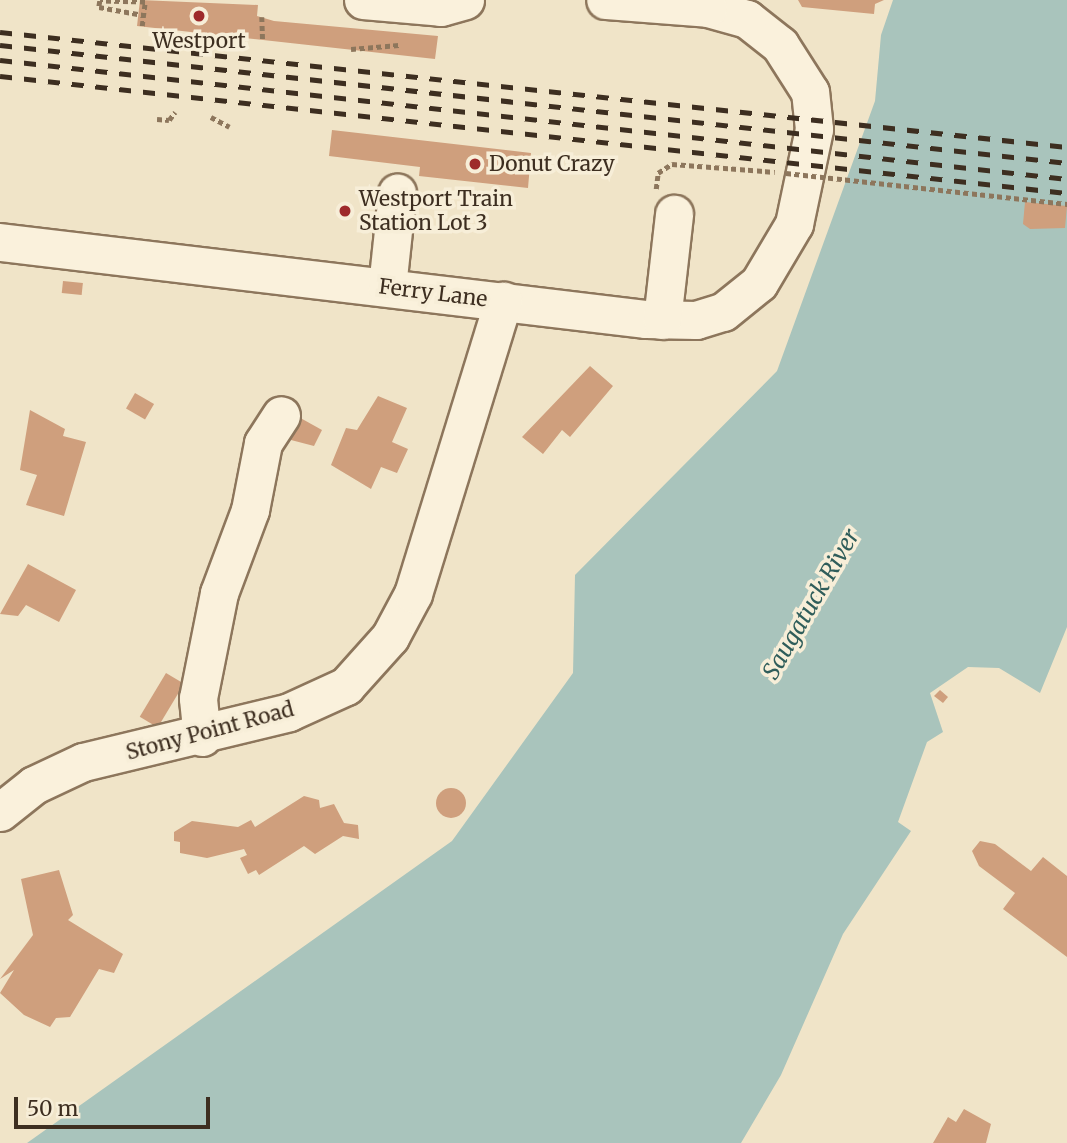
<!DOCTYPE html>
<style>
body{margin:0}
#map{position:relative;width:1067px;height:1143px;overflow:hidden;background:#f0e4c8;font-family:Merriweather,serif}
div>[style]{position:absolute}
[style*='--x']{left:calc(var(--x)*1px);top:calc(var(--y)*1px);width:calc(var(--w)*1px);rotate:calc(var(--a)*1deg)}
.water>*{inset:0;background:#a9c4bc}
.building>*{inset:0;background:#cf9f7d;transform-origin:0 0}
.round{border-radius:50%}
.path>*{height:4.5px;margin-top:-2.25px;transform-origin:0;background:repeating-linear-gradient(90deg,#8d765c 0 5px,transparent 0 8.5px)}
.roads{filter:drop-shadow(2px 0 #8d765c) drop-shadow(-2px 0 #8d765c) drop-shadow(0 2px #8d765c) drop-shadow(0 -2px #8d765c)}
.minor>*{height:37px;margin:-18.5px;padding:0 18.5px;transform-origin:18.5px;border-radius:18.5px;background:#faf1dc}
.rail>*{height:5px;margin-top:-2.5px;transform-origin:0;background:repeating-linear-gradient(90deg,#3d2e20 0 12px,transparent 0 24px)}
.path-bridge>*{height:4.5px;margin-top:-2.25px;transform-origin:0;background:repeating-linear-gradient(90deg,#8d765c 0 5px,transparent 0 8.5px)}
.dots>*{width:19px;height:19px;translate:-50% -50%;box-sizing:border-box;border:4px solid #f7eed8;border-radius:50%}
span{translate:-50% -50%;white-space:nowrap;text-align:center;line-height:1.15;-webkit-text-stroke:7px #f7eed8;paint-order:stroke}
.poi-label{font-size:21px;color:#3d2e20}
.left{translate:0 -50%;text-align:left}
.street-label{font-size:21px;color:#3d2e20}
.water-label{font-size:23px;color:#2f5d5a;font-style:italic}
.scale{position:absolute;left:14px;top:1097px;width:196px;height:32px;box-sizing:border-box;border:4px solid #3d2e20;border-top:0;padding-left:9px;font-size:21px;line-height:24px;white-space:nowrap;color:#3d2e20;-webkit-text-stroke:5px #f7eed8;paint-order:stroke}
</style>
<div id="map">
<div class="water">
<i style="clip-path:polygon(893px 0,1067px 0,1067px 627px,1040px 693px,999px 668px,968px 667px,930px 693px,943px 732px,927px 742px,898px 822px,911px 831px,843px 934px,781px 1075px,741px 1143px,27px 1143px,452px 841px,573px 673px,575px 575px,777px 371px,875px 101px,881px 35px)"></i>
</div>
<div class="building">
<i style="clip-path:polygon(140px 0,258px 5px,257px 16px,274px 21px,438px 36px,435px 59px,137px 26px)"></i>
<i style="clip-path:polygon(798px 0,884px 0,875px 4px,874px 14px,802px 7px)"></i>
<i style="clip-path:polygon(332px 130px,531px 153px,528px 188px,419px 176px,420px 167px,329px 156px)"></i>
<i style="clip-path:polygon(1025px 202px,1067px 206px,1065px 228px,1030px 229px,1023px 224px)"></i>
<i style="left:63px;top:281px;width:20px;height:12px;rotate:6deg"></i>
<i style="clip-path:polygon(590px 366px,613px 386px,570px 437px,562px 430px,543px 454px,522px 437px)"></i>
<i style="left:135px;top:393px;width:22px;height:18px;rotate:30deg"></i>
<i style="clip-path:polygon(378px 396px,407px 408px,392px 442px,408px 449px,397px 473px,381px 467px,371px 489px,331px 465px,346px 428px,357px 430px)"></i>
<i style="clip-path:polygon(30px 410px,65px 429px,63px 436px,86px 442px,64px 516px,26px 505px,37px 475px,20px 470px)"></i>
<i style="clip-path:polygon(295px 415px,322px 430px,314px 446px,291px 440px,286px 431px)"></i>
<i style="clip-path:polygon(28px 564px,76px 590px,59px 622px,26px 605px,18px 616px,0 614px)"></i>
<i style="left:166px;top:673px;width:21px;height:51px;rotate:31deg"></i>
<i style="clip-path:polygon(940px 690px,948px 697px,943px 703px,934px 696px)"></i>
<i class="round" style="left:436px;top:788px;width:30px;height:30px"></i>
<i style="clip-path:polygon(304px 796px,319px 800px,320px 808px,334px 804px,344px 823px,358px 825px,359px 839px,343px 836px,315px 854px,304px 846px,259px 875px,256px 870px,248px 874px,240px 858px,247px 855px,244px 849px,207px 858px,180px 853px,180px 842px,174px 841px,174px 832px,192px 821px,238px 827px,251px 820px,255px 827px)"></i>
<i style="clip-path:polygon(980px 841px,995px 844px,1031px 871px,1043px 857px,1067px 876px,1067px 957px,1003px 909px,1015px 893px,979px 866px,972px 851px)"></i>
<i style="clip-path:polygon(59px 870px,73px 915px,68px 920px,123px 954px,114px 973px,99px 969px,70px 1017px,56px 1018px,50px 1027px,24px 1015px,0 993px,14px 970px,0 979px,33px 935px,21px 879px)"></i>
<i style="clip-path:polygon(964px 1109px,991px 1124px,986px 1143px,933px 1143px,948px 1117px,956px 1122px)"></i>
</div>
<div class="path">
<i style="--x:262;--y:17;--w:23;--a:88"></i>
<i style="--x:142;--y:26;--w:24;--a:-83"></i>
<i style="--x:145;--y:2;--w:45;--a:-178.7"></i>
<i style="--x:100;--y:1;--w:6;--a:99"></i>
<i style="--x:99;--y:7;--w:45;--a:10.3"></i>
<i style="--x:351;--y:49;--w:48;--a:-4.8"></i>
<i style="--x:211;--y:117;--w:21;--a:28"></i>
<i style="--x:157;--y:119;--w:12;--a:5"></i>
<i style="--x:169;--y:120;--w:10;--a:-53"></i>
<i style="--x:656;--y:189;--w:16;--a:-83"></i>
<i style="--x:658;--y:173;--w:17;--a:-33"></i>
<i style="--x:672;--y:164;--w:103;--a:4.4"></i>
</div>
<div class="roads">
<div class="minor">
<i style="--x:363;--y:0;--w:78;--a:5.1"></i>
<i style="--x:441;--y:7;--w:25;--a:-16"></i>
<i style="--x:0;--y:242;--w:651;--a:6.8"></i>
<i style="--x:646;--y:319;--w:50;--a:1.1"></i>
<i style="--x:696;--y:320;--w:28;--a:-17"></i>
<i style="--x:723;--y:312;--w:46;--a:-38.9"></i>
<i style="--x:759;--y:283;--w:69;--a:-59.3"></i>
<i style="--x:794;--y:224;--w:97;--a:-78.1"></i>
<i style="--x:814;--y:129;--w:37;--a:-96"></i>
<i style="--x:810;--y:92;--w:56;--a:-122.6"></i>
<i style="--x:780;--y:45;--w:42;--a:-141.8"></i>
<i style="--x:747;--y:19;--w:41;--a:-164.2"></i>
<i style="--x:708;--y:8;--w:103;--a:-175.6"></i>
<i style="--x:387;--y:287;--w:95;--a:-83.9"></i>
<i style="--x:662;--y:320;--w:107;--a:-83.5"></i>
<i style="--x:202;--y:737;--w:39;--a:-96"></i>
<i style="--x:198;--y:698;--w:107;--a:-78.7"></i>
<i style="--x:219;--y:593;--w:89;--a:-69.5"></i>
<i style="--x:250;--y:510;--w:68;--a:-79"></i>
<i style="--x:263;--y:443;--w:33;--a:-57"></i>
<i style="--x:0;--y:812;--w:43;--a:-38.5"></i>
<i style="--x:34;--y:785;--w:54;--a:-25.1"></i>
<i style="--x:83;--y:762;--w:212;--a:-13.6"></i>
<i style="--x:289;--y:712;--w:63;--a:-24.5"></i>
<i style="--x:346;--y:686;--w:66;--a:-48.1"></i>
<i style="--x:390;--y:637;--w:49;--a:-61.9"></i>
<i style="--x:413;--y:594;--w:307;--a:-72.9"></i>
</div>
</div>
<div class="rail">
<i style="--x:0;--y:32;--w:1073;--a:6.15"></i>
<i style="--x:0;--y:45;--w:1074;--a:6.31"></i>
<i style="--x:0;--y:60;--w:1074;--a:6.36"></i>
<i style="--x:0;--y:76;--w:1073;--a:6.26"></i>
</div>
<div class="path-bridge">
<i style="--x:786;--y:173;--w:283;--a:6.3"></i>
</div>
<div class="dots">
<i style="left:199px;top:16px;background:#9e2a2b"></i>
<i style="left:475px;top:164px;background:#9e2a2b"></i>
<i style="left:345px;top:211px;background:#9e2a2b"></i>
</div>
<div class="poi-label">
<span style="left:199px;top:41px">Westport</span>
<span class="left" style="left:489px;top:164px">Donut Crazy</span>
<span class="left" style="left:359px;top:211px">Westport Train<br>Station Lot 3</span>
</div>
<div class="street-label">
<span style="left:433px;top:293px;rotate:7deg">Ferry Lane</span>
<span style="left:210px;top:731px;rotate:-15deg">Stony Point Road</span>
</div>
<div class="water-label">
<span style="left:811px;top:604px;rotate:-60deg">Saugatuck River</span>
</div>
<div class="scale">50 m</div>
</div>
